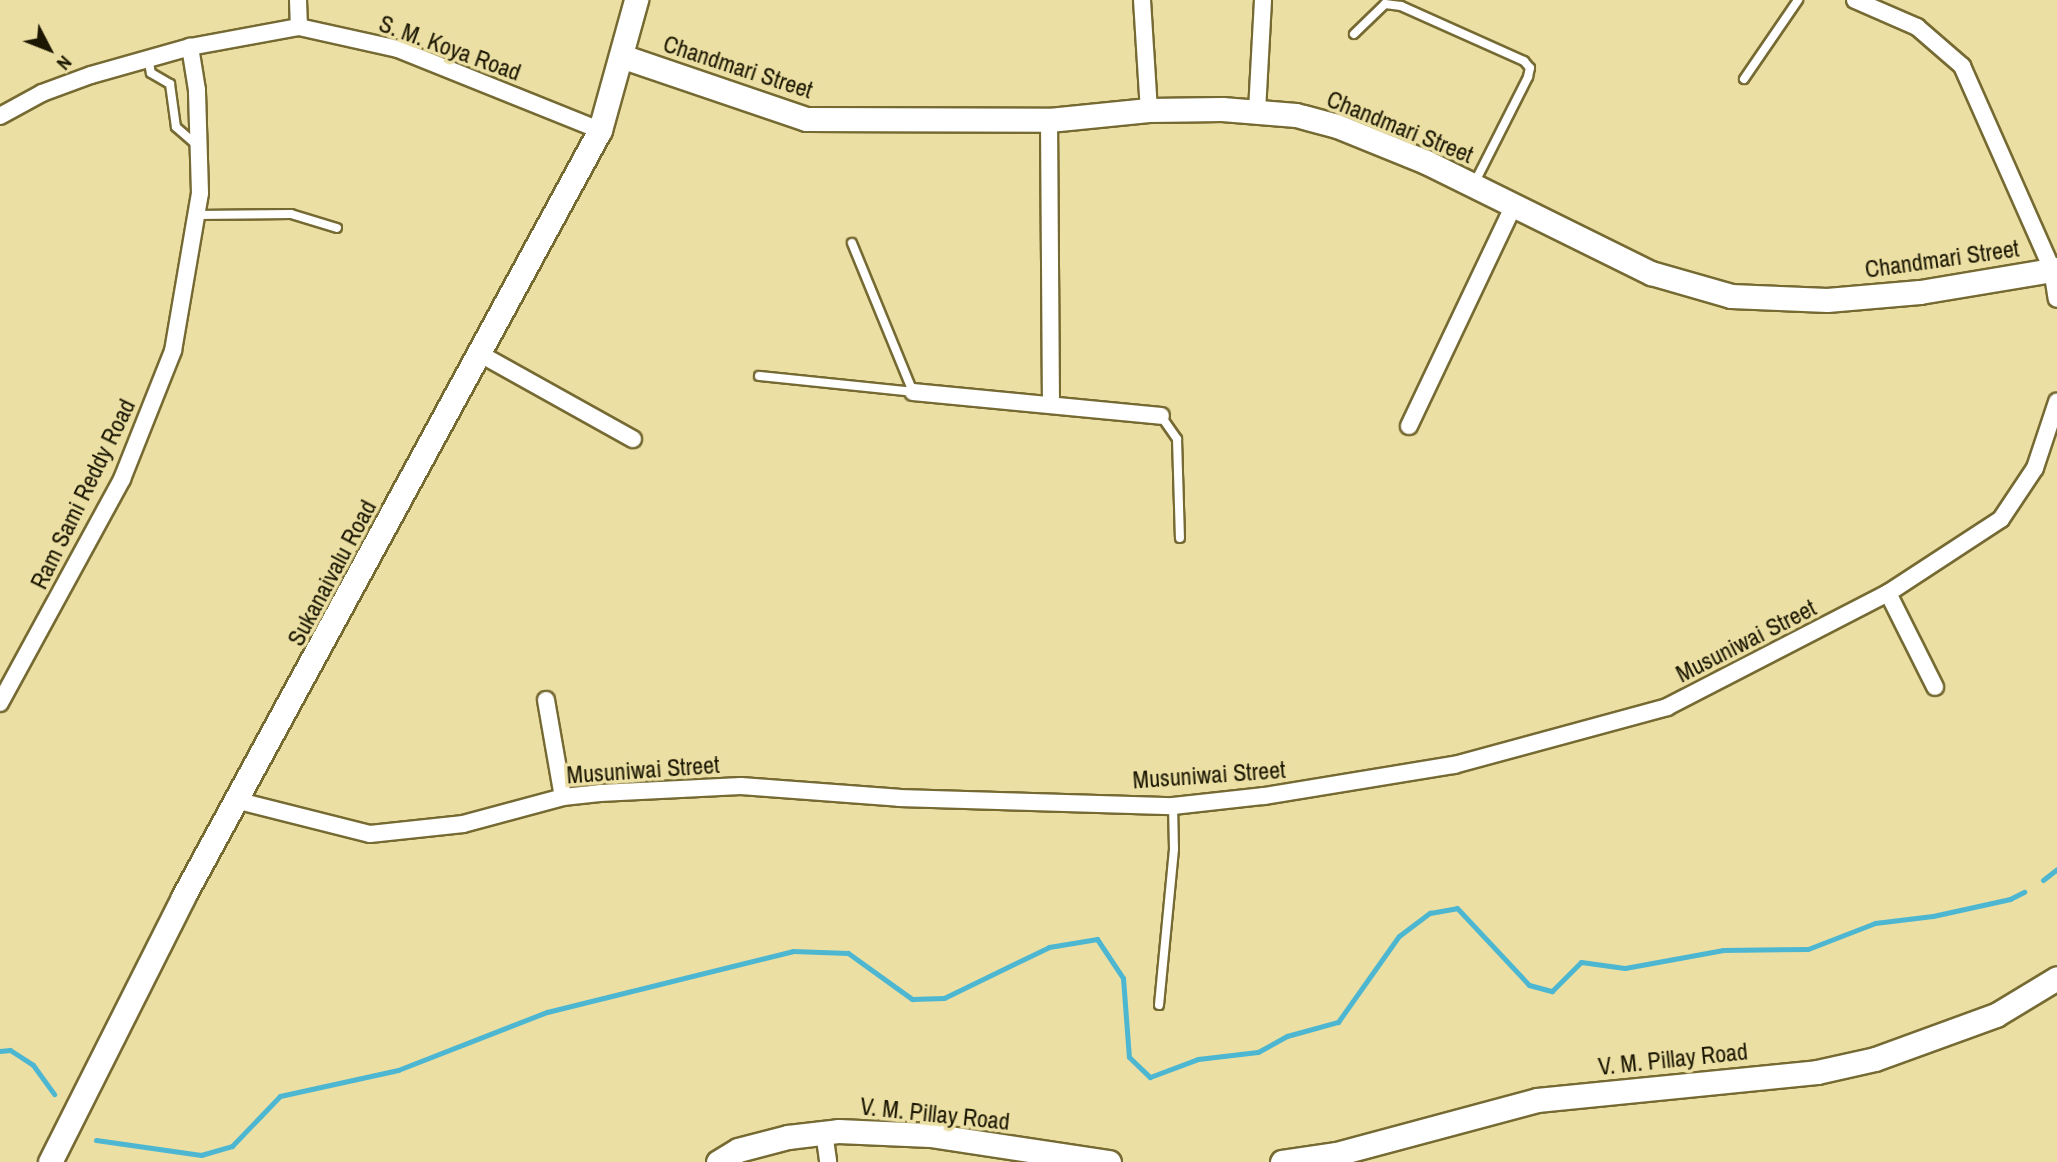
<!DOCTYPE html>
<style>
body{margin:0}
#map{position:relative;width:2057px;height:1162px;overflow:hidden;background:#ebdfa4;font-family:"Archivo Narrow",sans-serif}
div>[style]{position:absolute}
[style*='--x']{left:calc(var(--x)*1px);top:calc(var(--y)*1px);width:calc(var(--w)*1px);rotate:calc(var(--a)*1deg)}
.stream>*{height:5px;margin:-2.5px;padding:0 2.5px;transform-origin:2.5px;border-radius:2.5px;background:#4db7d2}
.roads{filter:drop-shadow(2px 0 #766a33) drop-shadow(-2px 0 #766a33) drop-shadow(0 2px #766a33) drop-shadow(0 -2px #766a33)}
.lane>*{height:8px;margin:-4px;padding:0 4px;transform-origin:4px;border-radius:4px;background:#fff}
.street>*{height:16px;margin:-8px;padding:0 8px;transform-origin:8px;border-radius:8px;background:#fff}
.secondary>*{height:23px;margin:-11.5px;padding:0 11.5px;transform-origin:11.5px;border-radius:11.5px;background:#fff}
span{translate:-50% -50%;white-space:nowrap;text-align:center;line-height:1.15;-webkit-text-stroke:7px #ebdfa4;paint-order:stroke}
.street-label{font-size:24px;color:#1c1702}
.north{position:absolute;left:14px;top:14px;width:70px;height:70px;-webkit-text-stroke:5px #ebdfa4;paint-order:stroke;rotate:132deg;font-size:19px;font-weight:700;line-height:28px;text-align:center;color:#1c1702}
.north::after{content:'';display:block;margin:auto;width:24px;height:32px;background:#1c1702;clip-path:polygon(50% 0,100% 100%,50% 72%,0 100%)}
</style>
<div id="map">
<div class="stream">
<i style="--x:2043;--y:880;--w:18;--a:-38"></i>
<i style="--x:0;--y:1051;--w:10;--a:-6"></i>
<i style="--x:10;--y:1050;--w:27;--a:33"></i>
<i style="--x:33;--y:1065;--w:36;--a:54"></i>
<i style="--x:96;--y:1140;--w:106;--a:8.1"></i>
<i style="--x:201;--y:1155;--w:32;--a:-16"></i>
<i style="--x:232;--y:1146;--w:69;--a:-46.2"></i>
<i style="--x:280;--y:1096;--w:121;--a:-12.4"></i>
<i style="--x:398;--y:1070;--w:160;--a:-21.3"></i>
<i style="--x:547;--y:1012;--w:253;--a:-13.9"></i>
<i style="--x:793;--y:951;--w:55;--a:2.1"></i>
<i style="--x:848;--y:953;--w:79;--a:35.7"></i>
<i style="--x:912;--y:999;--w:32;--a:-2"></i>
<i style="--x:944;--y:998;--w:117;--a:-25.9"></i>
<i style="--x:1049;--y:947;--w:49;--a:-9.5"></i>
<i style="--x:1097;--y:939;--w:47;--a:56.3"></i>
<i style="--x:1123;--y:978;--w:79;--a:85.7"></i>
<i style="--x:1129;--y:1057;--w:29;--a:44"></i>
<i style="--x:1150;--y:1077;--w:51;--a:-20.6"></i>
<i style="--x:1198;--y:1059;--w:60;--a:-6.7"></i>
<i style="--x:1258;--y:1052;--w:33;--a:-29"></i>
<i style="--x:1287;--y:1036;--w:53;--a:-15.4"></i>
<i style="--x:1338;--y:1022;--w:105;--a:-54.7"></i>
<i style="--x:1399;--y:936;--w:39;--a:-37"></i>
<i style="--x:1430;--y:913;--w:27;--a:-10"></i>
<i style="--x:1457;--y:908;--w:105;--a:46.9"></i>
<i style="--x:1529;--y:985;--w:24;--a:15"></i>
<i style="--x:1552;--y:991;--w:41;--a:-45"></i>
<i style="--x:1581;--y:962;--w:44;--a:7.8"></i>
<i style="--x:1625;--y:968;--w:100;--a:-10.4"></i>
<i style="--x:1723;--y:950;--w:85;--a:-0.7"></i>
<i style="--x:1808;--y:949;--w:72;--a:-21.2"></i>
<i style="--x:1875;--y:923;--w:58;--a:-6.9"></i>
<i style="--x:1933;--y:916;--w:79;--a:-12.4"></i>
<i style="--x:2010;--y:899;--w:16;--a:-27"></i>
</div>
<div class="roads">
<div class="lane">
<i style="--x:1354;--y:34;--w:43;--a:-44.1"></i>
<i style="--x:1385;--y:4;--w:16;--a:7"></i>
<i style="--x:1401;--y:6;--w:135;--a:24.1"></i>
<i style="--x:1524;--y:61;--w:9;--a:49"></i>
<i style="--x:1530;--y:68;--w:9;--a:103"></i>
<i style="--x:1528;--y:77;--w:118;--a:116.8"></i>
<i style="--x:148;--y:58;--w:15;--a:79"></i>
<i style="--x:151;--y:73;--w:22;--a:30"></i>
<i style="--x:170;--y:84;--w:43;--a:82.1"></i>
<i style="--x:176;--y:127;--w:29;--a:41"></i>
<i style="--x:1744;--y:79;--w:96;--a:-55.6"></i>
<i style="--x:197;--y:215;--w:94;--a:-0.6"></i>
<i style="--x:291;--y:214;--w:48;--a:16.9"></i>
<i style="--x:759;--y:376;--w:155;--a:5.9"></i>
<i style="--x:913;--y:392;--w:161;--a:-112.3"></i>
<i style="--x:1161;--y:416;--w:28;--a:55"></i>
<i style="--x:1177;--y:439;--w:99;--a:88.3"></i>
<i style="--x:1159;--y:1005;--w:157;--a:-84.5"></i>
<i style="--x:1174;--y:849;--w:43;--a:-91.3"></i>
</div>
<div class="street">
<i style="--x:298;--y:0;--w:27;--a:88"></i>
<i style="--x:1142;--y:0;--w:110;--a:86.4"></i>
<i style="--x:1855;--y:0;--w:68;--a:23.5"></i>
<i style="--x:1917;--y:27;--w:60;--a:40.9"></i>
<i style="--x:1962;--y:66;--w:222;--a:66.1"></i>
<i style="--x:2052;--y:269;--w:30;--a:81"></i>
<i style="--x:1257;--y:111;--w:111;--a:-86.9"></i>
<i style="--x:0;--y:116;--w:48;--a:-28.7"></i>
<i style="--x:42;--y:93;--w:52;--a:-20.2"></i>
<i style="--x:91;--y:75;--w:103;--a:-15.8"></i>
<i style="--x:190;--y:47;--w:111;--a:-10.4"></i>
<i style="--x:299;--y:27;--w:101;--a:12.5"></i>
<i style="--x:398;--y:49;--w:218;--a:21.9"></i>
<i style="--x:1049;--y:120;--w:282;--a:89.6"></i>
<i style="--x:480;--y:354;--w:175;--a:29.1"></i>
<i style="--x:913;--y:392;--w:249;--a:5.5"></i>
<i style="--x:1409;--y:426;--w:242;--a:-64.6"></i>
<i style="--x:1888;--y:593;--w:105;--a:63.4"></i>
<i style="--x:546;--y:700;--w:98;--a:80.1"></i>
<i style="--x:0;--y:703;--w:255;--a:-61.4"></i>
<i style="--x:122;--y:479;--w:138;--a:-68.3"></i>
<i style="--x:173;--y:351;--w:160;--a:-80.3"></i>
<i style="--x:200;--y:193;--w:103;--a:-91.7"></i>
<i style="--x:197;--y:90;--w:44;--a:-99.2"></i>
<i style="--x:239;--y:801;--w:135;--a:14.1"></i>
<i style="--x:370;--y:834;--w:94;--a:-6.1"></i>
<i style="--x:463;--y:824;--w:104;--a:-15.1"></i>
<i style="--x:563;--y:797;--w:37;--a:-6"></i>
<i style="--x:600;--y:793;--w:141;--a:-2.8"></i>
<i style="--x:741;--y:786;--w:158;--a:4.3"></i>
<i style="--x:899;--y:798;--w:274;--a:1.7"></i>
<i style="--x:1173;--y:806;--w:92;--a:-6.3"></i>
<i style="--x:1264;--y:796;--w:193;--a:-9.3"></i>
<i style="--x:1454;--y:765;--w:221;--a:-15.2"></i>
<i style="--x:1667;--y:707;--w:249;--a:-27.3"></i>
<i style="--x:1888;--y:593;--w:135;--a:-33.2"></i>
<i style="--x:2001;--y:519;--w:61;--a:-56.3"></i>
<i style="--x:2035;--y:468;--w:70;--a:-71.6"></i>
<i style="--x:824;--y:1132;--w:30;--a:82"></i>
</div>
<div class="secondary">
<i style="--x:624;--y:57;--w:192;--a:18.8"></i>
<i style="--x:806;--y:119;--w:243;--a:0.2"></i>
<i style="--x:1049;--y:120;--w:100;--a:-5.7"></i>
<i style="--x:1149;--y:110;--w:73;--a:-0.8"></i>
<i style="--x:1222;--y:109;--w:74;--a:4.6"></i>
<i style="--x:1296;--y:115;--w:42;--a:15"></i>
<i style="--x:1337;--y:126;--w:96;--a:22"></i>
<i style="--x:1426;--y:162;--w:251;--a:26.3"></i>
<i style="--x:1651;--y:273;--w:83;--a:16"></i>
<i style="--x:1731;--y:296;--w:96;--a:2.4"></i>
<i style="--x:1827;--y:300;--w:93;--a:-4.9"></i>
<i style="--x:1920;--y:292;--w:139;--a:-9.5"></i>
<i style="--x:50;--y:1162;--w:297;--a:-63.3"></i>
<i style="--x:183;--y:897;--w:873;--a:-61.47"></i>
<i style="--x:600;--y:130;--w:135;--a:-74.5"></i>
<i style="--x:718;--y:1162;--w:23;--a:-31"></i>
<i style="--x:738;--y:1150;--w:52;--a:-14.6"></i>
<i style="--x:788;--y:1137;--w:50;--a:-6.8"></i>
<i style="--x:838;--y:1131;--w:92;--a:2.5"></i>
<i style="--x:930;--y:1135;--w:181;--a:8.6"></i>
<i style="--x:1282;--y:1162;--w:55;--a:-8.4"></i>
<i style="--x:1336;--y:1154;--w:208;--a:-15"></i>
<i style="--x:1537;--y:1100;--w:281;--a:-5.7"></i>
<i style="--x:1817;--y:1072;--w:59;--a:-12.6"></i>
<i style="--x:1875;--y:1059;--w:129;--a:-20"></i>
<i style="--x:1996;--y:1015;--w:71;--a:-31.2"></i>
</div>
</div>
<div class="street-label">
<span style="left:450px;top:48px;rotate:20deg">S. M. Koya Road</span>
<span style="left:738px;top:67px;rotate:18deg">Chandmari Street</span>
<span style="left:1400px;top:127px;rotate:22deg">Chandmari Street</span>
<span style="left:1942px;top:259px;rotate:-8deg">Chandmari Street</span>
<span style="left:83px;top:494px;rotate:-64deg">Ram Sami Reddy Road</span>
<span style="left:332px;top:573px;rotate:-62deg">Sukanaivalu Road</span>
<span style="left:1746px;top:641px;rotate:-27deg">Musuniwai Street</span>
<span style="left:643px;top:770px;rotate:-4deg">Musuniwai Street</span>
<span style="left:1209px;top:775px;rotate:-4deg">Musuniwai Street</span>
<span style="left:1673px;top:1059px;rotate:-6deg">V. M. Pillay Road</span>
<span style="left:935px;top:1114px;rotate:6deg">V. M. Pillay Road</span>
</div>
<div class="north">N</div>
</div>
